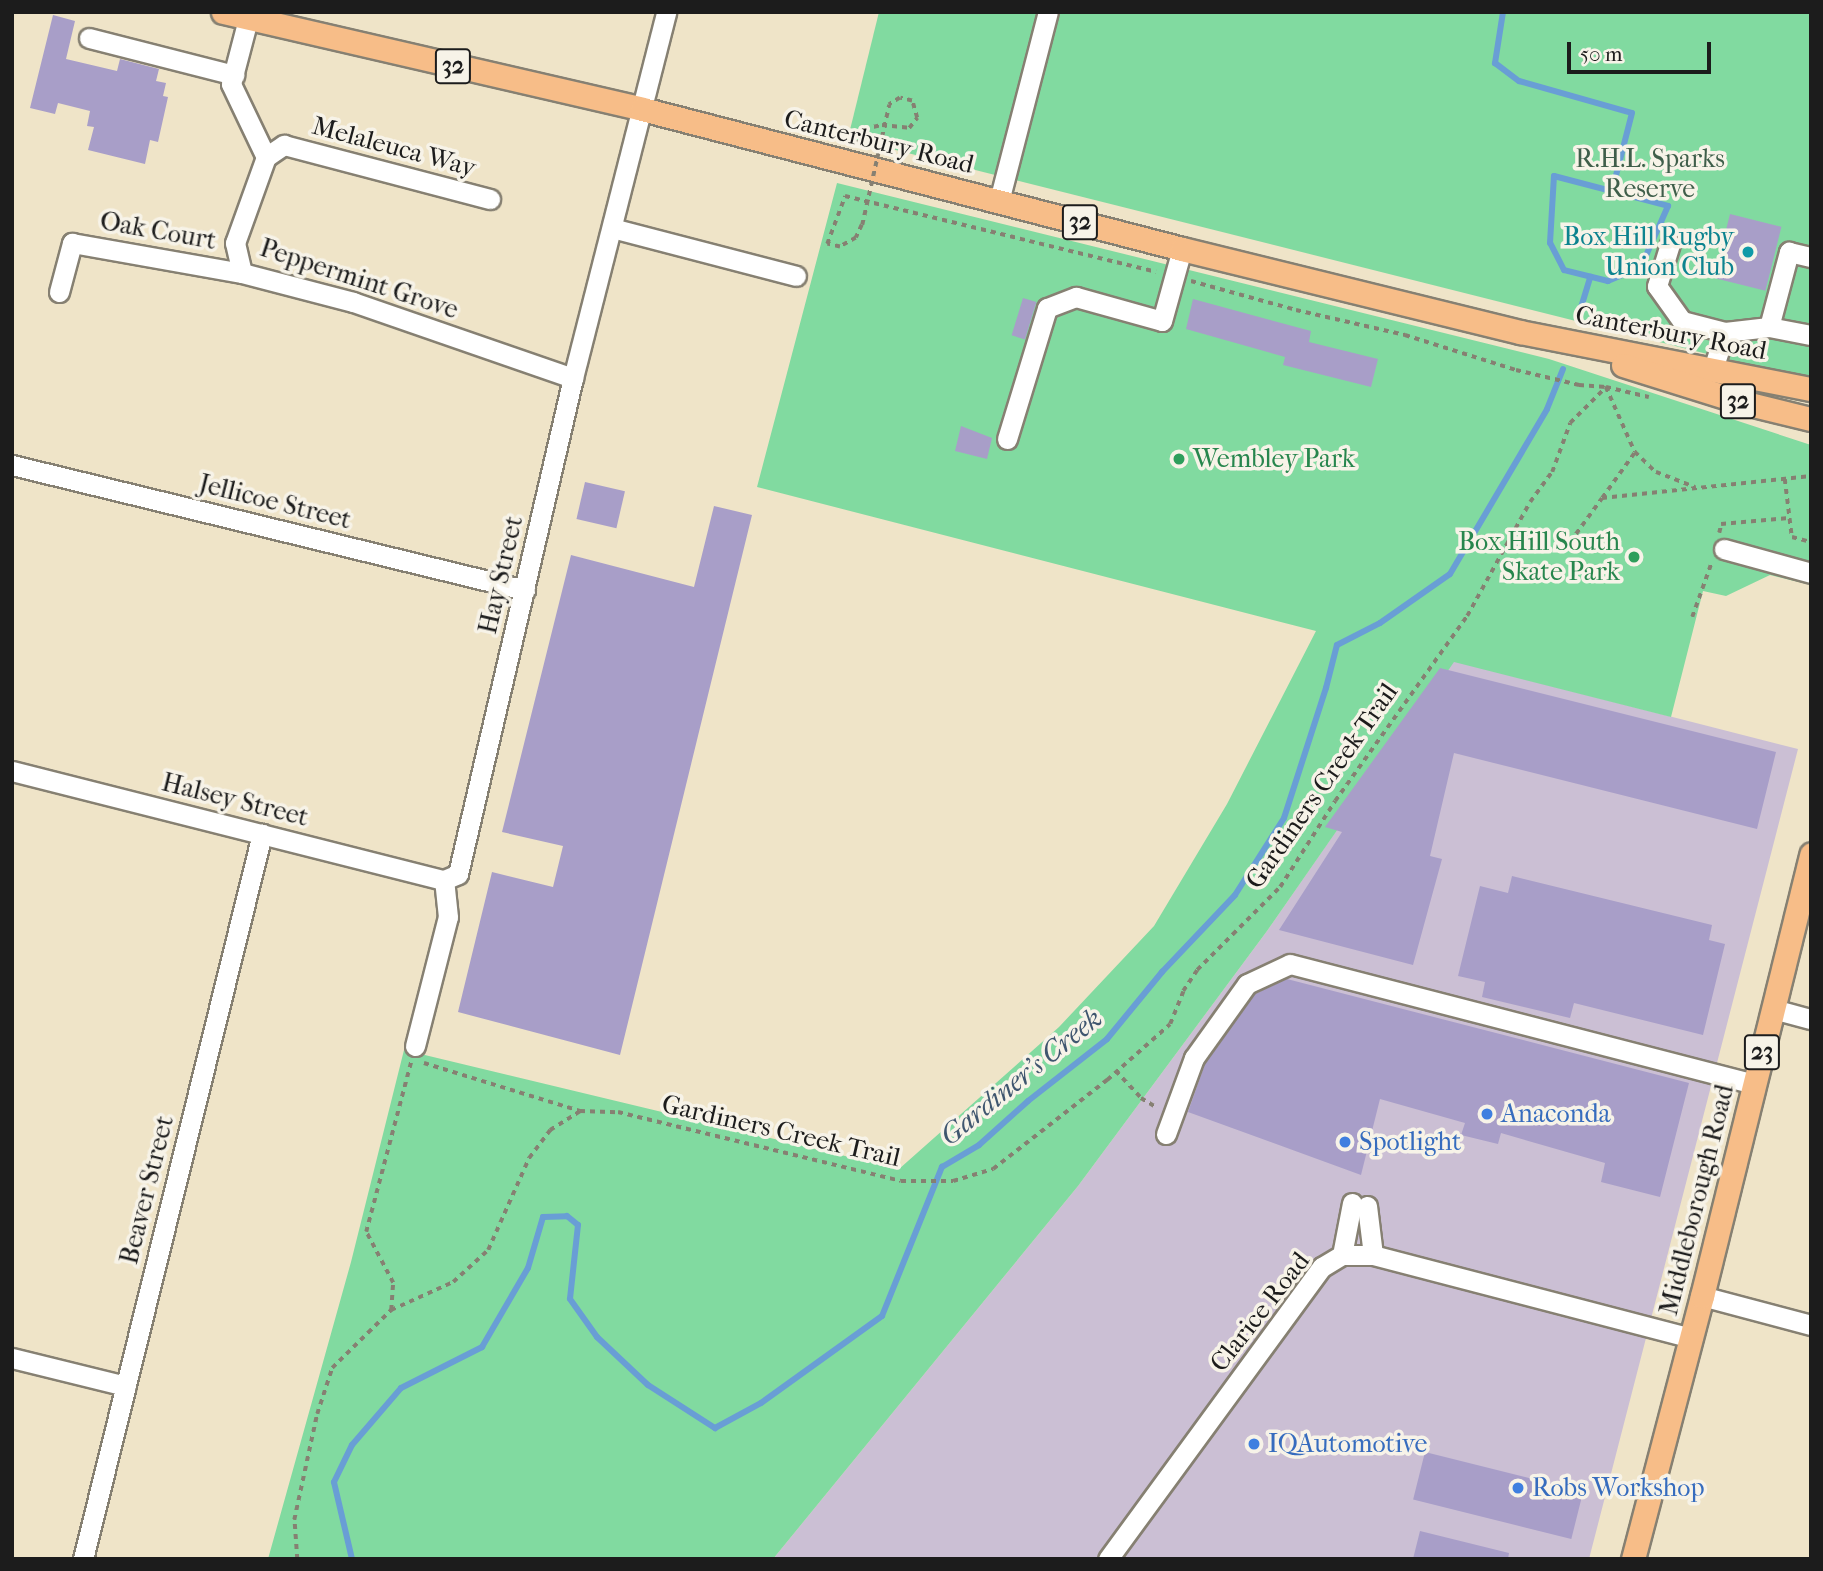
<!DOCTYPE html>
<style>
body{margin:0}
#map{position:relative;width:1823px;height:1571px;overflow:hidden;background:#efe4c8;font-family:"IM FELL French Canon",serif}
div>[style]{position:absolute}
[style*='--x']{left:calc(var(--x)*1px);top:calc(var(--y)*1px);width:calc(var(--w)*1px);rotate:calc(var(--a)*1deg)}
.industrial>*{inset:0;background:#cbbfd4}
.green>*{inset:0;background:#81daa0}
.stream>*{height:6px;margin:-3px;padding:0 3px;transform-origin:3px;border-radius:3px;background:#699ed5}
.building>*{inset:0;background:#a89ec8;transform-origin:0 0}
.path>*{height:3.5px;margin-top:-1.75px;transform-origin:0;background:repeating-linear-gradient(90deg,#868072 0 5px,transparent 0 10px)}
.roads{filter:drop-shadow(2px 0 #868072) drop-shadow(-2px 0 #868072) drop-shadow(0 2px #868072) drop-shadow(0 -2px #868072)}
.minor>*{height:19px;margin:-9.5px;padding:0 9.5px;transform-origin:9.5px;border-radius:9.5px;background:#fff}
.major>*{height:23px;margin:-11.5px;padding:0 11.5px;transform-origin:11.5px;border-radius:11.5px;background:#f7bd88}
.path-bridge>*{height:3.5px;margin-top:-1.75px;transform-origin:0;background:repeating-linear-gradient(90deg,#868072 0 5px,transparent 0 10px)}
.dots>*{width:19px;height:19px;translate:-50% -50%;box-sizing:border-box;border:4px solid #f7f3e8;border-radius:50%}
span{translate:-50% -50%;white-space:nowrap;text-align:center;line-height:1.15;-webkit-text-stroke:7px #f7f3e8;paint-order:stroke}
.shield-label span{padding:2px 5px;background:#f7f3e8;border:2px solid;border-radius:5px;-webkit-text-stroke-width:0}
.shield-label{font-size:24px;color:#1c1c1c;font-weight:700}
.street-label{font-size:26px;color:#1c1c1c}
.park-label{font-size:26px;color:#3f5e4a}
.culture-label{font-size:26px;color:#0d838f}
.right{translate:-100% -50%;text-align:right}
.leisure-label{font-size:26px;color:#27864d}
.left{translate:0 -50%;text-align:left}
.shop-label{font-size:26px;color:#366cbe}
.water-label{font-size:28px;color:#3f566f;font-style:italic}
.frame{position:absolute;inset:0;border:14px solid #1c1c1c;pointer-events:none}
.scale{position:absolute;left:1567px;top:42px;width:144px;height:32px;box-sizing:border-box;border:4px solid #1c1c1c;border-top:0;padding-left:9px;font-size:21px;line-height:24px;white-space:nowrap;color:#1c1c1c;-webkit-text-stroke:5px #f7f3e8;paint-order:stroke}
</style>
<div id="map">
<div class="industrial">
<i style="clip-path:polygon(1454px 661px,1798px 749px,1589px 1559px,773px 1559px,1078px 1186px,1267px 931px)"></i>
</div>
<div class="green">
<i style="clip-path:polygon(879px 12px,1811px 12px,1811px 380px,848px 138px)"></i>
<i style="clip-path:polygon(837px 183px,1549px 359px,1811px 445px,1811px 585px,1770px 575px,1726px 596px,1703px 591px,1671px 717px,1454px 662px,1267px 931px,1078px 1186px,773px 1559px,268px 1559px,351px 1262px,404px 1050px,899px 1169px,1059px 1027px,1154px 926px,1227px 804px,1316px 631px,757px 487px)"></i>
</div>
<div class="stream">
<i style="--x:1503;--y:12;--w:52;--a:98.9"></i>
<i style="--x:1495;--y:63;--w:30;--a:37"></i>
<i style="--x:1519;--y:81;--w:117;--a:15.8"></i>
<i style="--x:1632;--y:113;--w:81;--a:104.4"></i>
<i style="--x:1554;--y:176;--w:118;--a:14.7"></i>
<i style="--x:1668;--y:206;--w:67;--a:113.9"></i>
<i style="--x:1641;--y:267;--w:36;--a:157"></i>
<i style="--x:1608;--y:281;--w:45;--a:-166"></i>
<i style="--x:1564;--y:270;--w:30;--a:-117"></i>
<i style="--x:1550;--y:243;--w:67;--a:-86.6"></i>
<i style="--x:1579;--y:314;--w:39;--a:-73"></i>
<i style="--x:352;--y:1559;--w:79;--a:-103.2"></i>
<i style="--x:334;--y:1482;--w:41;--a:-64.1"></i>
<i style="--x:352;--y:1445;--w:75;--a:-49.3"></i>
<i style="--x:401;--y:1388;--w:91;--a:-26.8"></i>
<i style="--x:482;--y:1347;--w:91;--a:-59.8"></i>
<i style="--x:528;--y:1268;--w:53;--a:-73.6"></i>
<i style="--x:543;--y:1217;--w:24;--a:-2"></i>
<i style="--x:567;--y:1216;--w:14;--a:39"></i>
<i style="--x:578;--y:1225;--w:74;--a:96.2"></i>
<i style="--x:570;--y:1299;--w:47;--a:54.6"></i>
<i style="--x:597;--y:1337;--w:70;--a:43.3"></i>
<i style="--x:648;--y:1385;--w:80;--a:32.7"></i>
<i style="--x:715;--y:1428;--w:52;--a:-28.5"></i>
<i style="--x:761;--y:1403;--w:149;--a:-35.7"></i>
<i style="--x:882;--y:1316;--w:161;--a:-68.1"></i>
<i style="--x:942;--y:1167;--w:43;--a:-30.7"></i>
<i style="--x:979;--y:1145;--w:66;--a:-41.9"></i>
<i style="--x:1028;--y:1101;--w:100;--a:-38.1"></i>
<i style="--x:1107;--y:1039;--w:87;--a:-50.6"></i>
<i style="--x:1162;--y:972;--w:106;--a:-46.5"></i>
<i style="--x:1235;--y:895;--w:91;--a:-57.5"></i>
<i style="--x:1284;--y:818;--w:137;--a:-72.1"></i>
<i style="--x:1326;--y:688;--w:44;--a:-75.7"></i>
<i style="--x:1337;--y:645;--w:48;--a:-27.1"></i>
<i style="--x:1380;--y:623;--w:85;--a:-35"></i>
<i style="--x:1450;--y:574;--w:191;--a:-59.5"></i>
<i style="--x:1547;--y:409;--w:43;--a:-68.2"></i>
</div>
<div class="building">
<i style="clip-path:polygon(53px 15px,75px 21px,66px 59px,117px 71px,120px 59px,159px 69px,156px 81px,166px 83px,163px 96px,168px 97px,158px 142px,150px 140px,145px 164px,88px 150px,94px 127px,87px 126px,90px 111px,58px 103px,55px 114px,30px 108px)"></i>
<i style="left:1730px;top:214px;width:53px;height:66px;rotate:14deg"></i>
<i style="left:1023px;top:298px;width:14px;height:39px;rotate:17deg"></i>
<i style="clip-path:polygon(1193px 299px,1311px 331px,1309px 342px,1378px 359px,1371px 387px,1283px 365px,1285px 357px,1186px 329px)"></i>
<i style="clip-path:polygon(961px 426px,992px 438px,987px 459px,955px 451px)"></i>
<i style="left:585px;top:482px;width:41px;height:38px;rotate:13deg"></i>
<i style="clip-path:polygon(714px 506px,752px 515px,620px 1055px,458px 1012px,492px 872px,553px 887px,563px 846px,502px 832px,571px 555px,694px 587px)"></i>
<i style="clip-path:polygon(1440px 668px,1776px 752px,1757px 829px,1454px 753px,1430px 856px,1442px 859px,1413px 965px,1279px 930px,1342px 832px,1325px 827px)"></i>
<i style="clip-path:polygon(1512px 876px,1712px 925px,1709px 940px,1725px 944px,1703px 1035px,1574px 1003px,1570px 1018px,1482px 997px,1485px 982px,1458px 976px,1480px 886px,1508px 893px)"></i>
<i style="clip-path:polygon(1287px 979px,1689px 1083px,1660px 1197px,1601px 1182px,1605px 1163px,1501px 1133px,1498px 1144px,1461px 1135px,1465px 1123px,1380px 1099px,1361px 1175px,1188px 1112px,1205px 1064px,1255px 994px)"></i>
<i style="left:1425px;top:1452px;width:163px;height:49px;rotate:14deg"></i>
<i style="clip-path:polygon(1420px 1531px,1509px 1553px,1508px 1559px,1413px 1559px)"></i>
</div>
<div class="path">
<i style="--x:856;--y:145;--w:18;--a:-63"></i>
<i style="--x:864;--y:129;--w:18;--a:-13"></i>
<i style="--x:882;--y:125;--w:27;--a:6"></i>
<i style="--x:909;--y:128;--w:13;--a:-51"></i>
<i style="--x:917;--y:118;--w:18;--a:-106"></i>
<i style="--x:912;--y:101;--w:12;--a:-166"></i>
<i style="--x:900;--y:98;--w:13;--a:148"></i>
<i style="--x:862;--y:225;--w:14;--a:115"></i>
<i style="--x:856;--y:238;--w:18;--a:151"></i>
<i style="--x:840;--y:247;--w:13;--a:-167"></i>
<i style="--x:827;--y:244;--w:51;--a:-69.4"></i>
<i style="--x:845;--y:196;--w:320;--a:13.7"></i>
<i style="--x:1191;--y:281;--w:109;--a:15.4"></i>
<i style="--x:1296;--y:310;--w:112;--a:12.9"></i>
<i style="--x:1405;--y:335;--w:116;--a:17.5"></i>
<i style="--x:1516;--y:370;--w:65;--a:13.4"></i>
<i style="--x:1579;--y:385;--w:27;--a:4"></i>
<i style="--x:1606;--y:387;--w:71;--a:66"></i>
<i style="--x:1635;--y:452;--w:29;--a:44"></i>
<i style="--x:1656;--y:472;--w:42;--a:21"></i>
<i style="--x:1785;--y:479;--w:58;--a:83.1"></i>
<i style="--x:1792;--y:537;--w:20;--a:15"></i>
<i style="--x:1602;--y:498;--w:57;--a:-54.3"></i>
<i style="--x:1719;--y:533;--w:9;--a:-77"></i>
<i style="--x:1721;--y:524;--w:68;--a:-5"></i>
<i style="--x:1570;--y:542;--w:54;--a:-54"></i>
<i style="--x:1602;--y:498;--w:210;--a:-6"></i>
<i style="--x:1692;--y:617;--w:59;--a:-70.3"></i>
<i style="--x:424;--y:1063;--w:163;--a:17.1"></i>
<i style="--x:1116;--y:1071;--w:37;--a:47"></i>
<i style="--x:1141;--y:1098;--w:17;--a:31"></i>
<i style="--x:391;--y:1310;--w:27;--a:-86"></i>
<i style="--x:393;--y:1283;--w:58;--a:-117.9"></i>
<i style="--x:366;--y:1232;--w:176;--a:-75.2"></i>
<i style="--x:297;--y:1559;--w:39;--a:-94"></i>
<i style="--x:294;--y:1520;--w:108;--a:-77.8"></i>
<i style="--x:317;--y:1414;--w:48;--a:-71.9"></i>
<i style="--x:332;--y:1368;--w:83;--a:-44.5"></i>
<i style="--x:391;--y:1310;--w:68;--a:-24.3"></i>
<i style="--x:453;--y:1282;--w:47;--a:-42.4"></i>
<i style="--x:488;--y:1250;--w:101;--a:-66"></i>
<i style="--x:529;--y:1158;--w:35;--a:-53"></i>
<i style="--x:550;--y:1130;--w:36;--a:-32"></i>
<i style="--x:580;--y:1111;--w:38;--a:2"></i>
<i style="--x:618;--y:1112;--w:291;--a:13.7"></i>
<i style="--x:901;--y:1181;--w:52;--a:0"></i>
<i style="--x:953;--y:1181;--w:42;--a:-16.7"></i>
<i style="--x:993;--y:1169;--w:145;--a:-38"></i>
<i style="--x:1107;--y:1080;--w:84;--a:-41.6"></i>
<i style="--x:1170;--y:1024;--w:35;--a:-68"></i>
<i style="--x:1183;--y:991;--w:25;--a:-56"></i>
<i style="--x:1197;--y:970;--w:117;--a:-45"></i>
<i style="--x:1280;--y:887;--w:102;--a:-57.4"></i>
<i style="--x:1335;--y:801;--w:227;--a:-54.5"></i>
<i style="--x:1467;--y:616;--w:130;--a:-61.1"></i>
<i style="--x:1530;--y:502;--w:37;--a:-54"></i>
<i style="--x:1552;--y:472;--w:52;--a:-69.8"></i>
<i style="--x:1570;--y:423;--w:51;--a:-45"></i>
<i style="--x:1606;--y:387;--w:44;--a:13.1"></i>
</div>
<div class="roads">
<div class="minor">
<i style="--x:248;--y:19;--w:67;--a:104.7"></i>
<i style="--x:231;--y:84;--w:81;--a:64.4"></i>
<i style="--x:89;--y:38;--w:150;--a:14.3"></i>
<i style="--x:999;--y:201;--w:195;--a:-75.5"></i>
<i style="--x:612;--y:228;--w:190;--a:14.6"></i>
<i style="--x:1670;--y:244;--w:44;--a:107.2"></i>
<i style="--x:1657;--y:286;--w:43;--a:54.5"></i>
<i style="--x:1682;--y:321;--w:44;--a:14.3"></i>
<i style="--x:1725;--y:332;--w:44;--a:-6.5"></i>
<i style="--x:1769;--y:327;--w:43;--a:10.8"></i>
<i style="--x:242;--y:273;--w:31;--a:-103"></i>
<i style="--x:235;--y:243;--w:91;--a:-70.2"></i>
<i style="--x:266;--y:157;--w:22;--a:-34"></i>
<i style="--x:284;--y:145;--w:213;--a:14.7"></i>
<i style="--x:59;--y:292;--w:51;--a:-75.1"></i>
<i style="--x:72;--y:243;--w:173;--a:10"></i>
<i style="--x:242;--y:273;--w:115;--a:14.6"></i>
<i style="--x:353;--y:302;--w:233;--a:19.1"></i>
<i style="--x:1769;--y:327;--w:78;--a:-75.1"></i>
<i style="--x:1789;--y:252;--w:23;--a:13"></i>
<i style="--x:1713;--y:369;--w:39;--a:-72"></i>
<i style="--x:1007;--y:439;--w:137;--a:-73"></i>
<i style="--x:1047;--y:308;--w:31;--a:-21"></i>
<i style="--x:1076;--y:297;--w:89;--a:15.6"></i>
<i style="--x:1162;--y:321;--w:75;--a:-74.5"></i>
<i style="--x:12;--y:465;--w:528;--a:13.69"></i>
<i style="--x:1724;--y:549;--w:90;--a:15.4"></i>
<i style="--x:12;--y:771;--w:446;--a:14.2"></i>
<i style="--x:444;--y:880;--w:15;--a:-23"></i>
<i style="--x:458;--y:874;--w:509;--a:-76.95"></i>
<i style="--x:573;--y:378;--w:378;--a:-75.7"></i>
<i style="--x:1773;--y:1009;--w:39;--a:15"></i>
<i style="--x:415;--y:1046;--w:133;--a:-75.7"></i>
<i style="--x:448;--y:917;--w:37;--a:-96"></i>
<i style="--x:1166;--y:1134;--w:81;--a:-69.8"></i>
<i style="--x:1194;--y:1058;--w:91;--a:-54.4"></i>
<i style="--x:1247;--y:984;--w:47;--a:-24.9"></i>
<i style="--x:1290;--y:964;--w:480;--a:14.5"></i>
<i style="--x:1367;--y:1206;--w:49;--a:83"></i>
<i style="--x:1342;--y:1255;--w:53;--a:-79.1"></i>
<i style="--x:1702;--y:1296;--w:113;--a:14.9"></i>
<i style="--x:12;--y:1358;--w:117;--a:13.8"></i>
<i style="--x:83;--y:1559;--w:747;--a:-76.13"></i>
<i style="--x:1108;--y:1559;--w:362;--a:-53.8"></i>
<i style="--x:1322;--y:1267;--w:23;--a:-31"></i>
<i style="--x:1342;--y:1255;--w:31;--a:0"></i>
<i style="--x:1373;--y:1255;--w:330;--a:14.6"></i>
</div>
<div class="major">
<i style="--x:223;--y:12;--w:430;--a:13"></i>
<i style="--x:642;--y:109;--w:558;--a:14.53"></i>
<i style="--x:1182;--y:249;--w:348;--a:13.8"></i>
<i style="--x:1520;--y:332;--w:297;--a:11.1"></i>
<i style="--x:1623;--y:365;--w:124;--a:17.4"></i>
<i style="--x:1741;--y:402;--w:72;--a:13.7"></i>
<i style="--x:1633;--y:1559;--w:272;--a:-75.3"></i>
<i style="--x:1702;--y:1296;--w:455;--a:-76.1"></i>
</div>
</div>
<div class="path-bridge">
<i style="--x:862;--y:225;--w:123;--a:-77.3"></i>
</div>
<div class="dots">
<i style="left:1748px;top:252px;background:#0f9aa8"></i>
<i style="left:1179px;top:459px;background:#2e9e5b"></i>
<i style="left:1634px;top:557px;background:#2e9e5b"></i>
<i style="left:1487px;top:1114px;background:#3f7fe0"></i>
<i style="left:1345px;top:1142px;background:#3f7fe0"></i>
<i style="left:1254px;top:1444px;background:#3f7fe0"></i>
<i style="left:1518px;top:1488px;background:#3f7fe0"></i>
</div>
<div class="shield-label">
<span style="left:453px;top:66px">32</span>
<span style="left:1080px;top:222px">32</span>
<span style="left:1738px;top:401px">32</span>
<span style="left:1762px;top:1052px">23</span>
</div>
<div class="street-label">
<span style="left:879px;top:142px;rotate:14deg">Canterbury Road</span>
<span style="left:394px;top:147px;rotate:15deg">Melaleuca Way</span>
<span style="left:158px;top:231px;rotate:10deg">Oak Court</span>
<span style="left:359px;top:279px;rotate:18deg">Peppermint Grove</span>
<span style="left:1671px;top:333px;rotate:11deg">Canterbury Road</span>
<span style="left:275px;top:502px;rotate:14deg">Jellicoe Street</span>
<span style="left:501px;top:575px;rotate:-77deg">Hay Street</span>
<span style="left:1322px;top:786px;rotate:-55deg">Gardiners Creek Trail</span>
<span style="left:235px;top:800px;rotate:14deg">Halsey Street</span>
<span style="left:781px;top:1131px;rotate:13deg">Gardiners Creek Trail</span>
<span style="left:147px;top:1190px;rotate:-76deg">Beaver Street</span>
<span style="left:1697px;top:1200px;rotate:-76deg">Middleborough Road</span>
<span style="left:1260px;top:1312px;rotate:-52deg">Clarice Road</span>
</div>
<div class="park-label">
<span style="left:1650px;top:174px">R.H.L. Sparks<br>Reserve</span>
</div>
<div class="culture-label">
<span class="right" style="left:1734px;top:252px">Box Hill Rugby<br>Union Club</span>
</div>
<div class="leisure-label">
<span class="left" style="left:1193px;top:459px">Wembley Park</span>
<span class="right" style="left:1620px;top:557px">Box Hill South<br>Skate Park</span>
</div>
<div class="shop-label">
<span class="left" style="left:1501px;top:1114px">Anaconda</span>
<span class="left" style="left:1359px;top:1142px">Spotlight</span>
<span class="left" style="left:1268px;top:1444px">IQAutomotive</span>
<span class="left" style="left:1532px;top:1488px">Robs Workshop</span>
</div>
<div class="water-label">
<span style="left:1021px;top:1077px;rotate:-39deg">Gardiner's Creek</span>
</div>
<div class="frame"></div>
<div class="scale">50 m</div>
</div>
